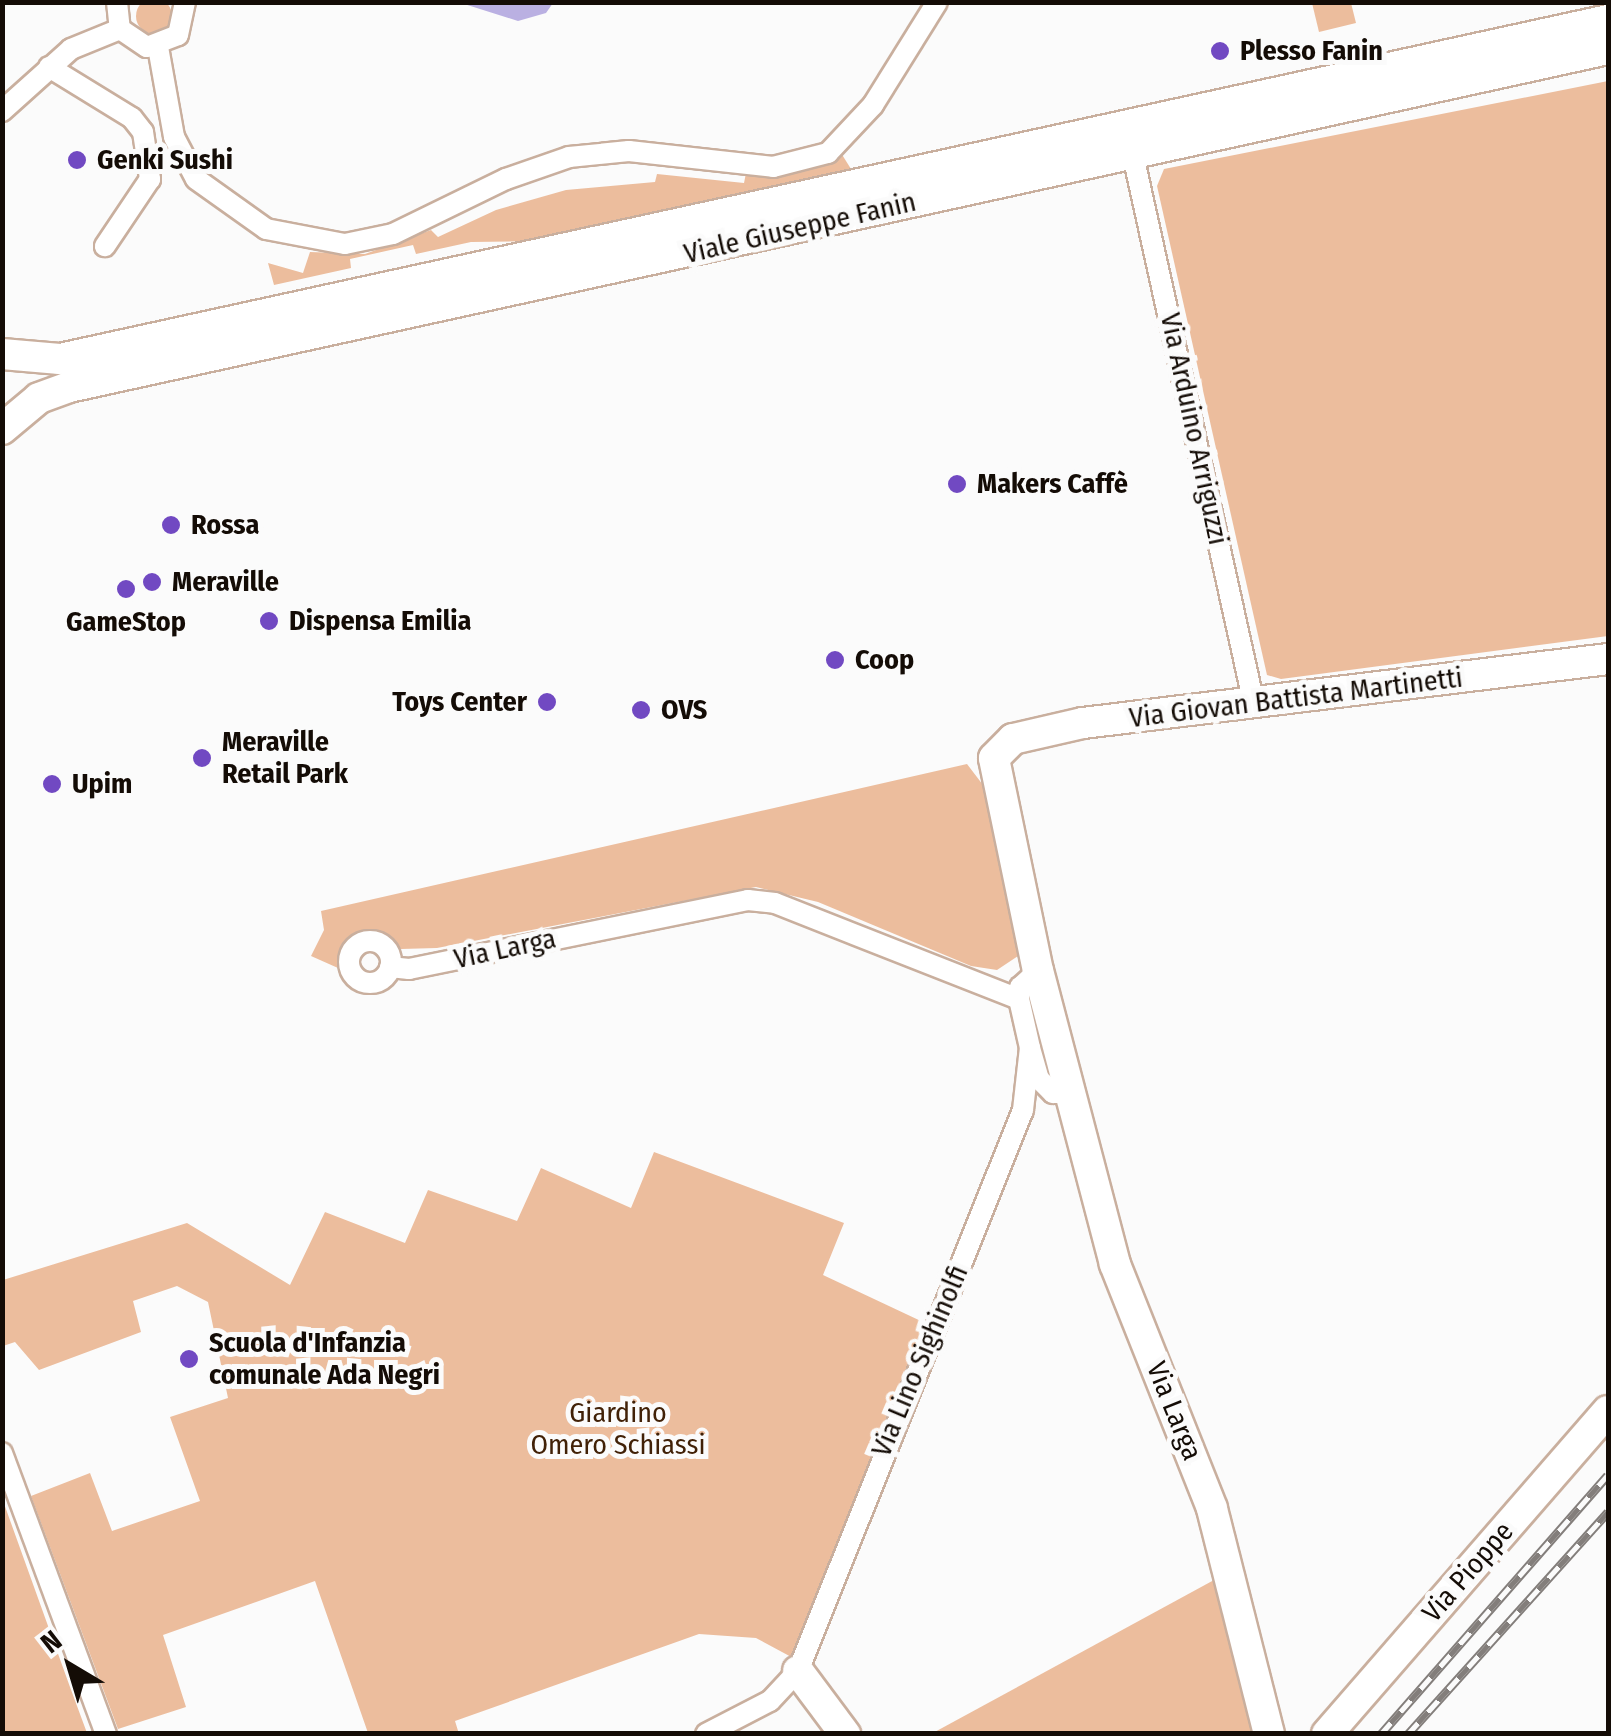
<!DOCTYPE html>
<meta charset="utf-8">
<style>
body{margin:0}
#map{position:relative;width:1611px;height:1736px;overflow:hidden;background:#fbfbfb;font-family:"Fira Sans Condensed",sans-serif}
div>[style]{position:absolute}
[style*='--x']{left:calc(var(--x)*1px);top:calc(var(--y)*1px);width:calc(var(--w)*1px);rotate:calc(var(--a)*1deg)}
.green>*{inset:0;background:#ecbd9d}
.round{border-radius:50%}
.water>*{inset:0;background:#bab0e2}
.roads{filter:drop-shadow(2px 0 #c9af9e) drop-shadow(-2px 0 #c9af9e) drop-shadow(0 2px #c9af9e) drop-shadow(0 -2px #c9af9e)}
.street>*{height:20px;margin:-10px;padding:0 10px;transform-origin:10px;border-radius:10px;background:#fff}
.street>.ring{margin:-10px;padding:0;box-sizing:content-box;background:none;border:20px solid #fff;border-radius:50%}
.secondary>*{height:30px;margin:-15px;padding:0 15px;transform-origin:15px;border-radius:15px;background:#fff}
.rail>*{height:9px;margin-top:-4.5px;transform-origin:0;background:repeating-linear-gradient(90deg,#fbfbfb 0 15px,#837e7b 0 30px);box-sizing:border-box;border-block:2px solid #837e7b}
.dots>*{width:28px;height:28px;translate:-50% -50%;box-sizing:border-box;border:5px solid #fbfbfb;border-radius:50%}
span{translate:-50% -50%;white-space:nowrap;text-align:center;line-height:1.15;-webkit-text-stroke:10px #fbfbfb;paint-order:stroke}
.poi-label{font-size:28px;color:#140c06;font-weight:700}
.left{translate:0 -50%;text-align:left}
.right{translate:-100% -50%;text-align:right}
.street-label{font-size:28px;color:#140c06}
.park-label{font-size:28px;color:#412107}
.frame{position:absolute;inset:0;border:5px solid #140c06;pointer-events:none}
.north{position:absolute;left:20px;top:1616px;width:100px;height:100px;-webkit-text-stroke:8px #fbfbfb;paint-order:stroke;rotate:322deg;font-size:28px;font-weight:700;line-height:40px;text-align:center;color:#140c06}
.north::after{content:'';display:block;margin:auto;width:35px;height:45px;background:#140c06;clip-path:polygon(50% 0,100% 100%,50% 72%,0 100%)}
</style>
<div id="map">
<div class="green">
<i class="round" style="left:136px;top:-2px;width:36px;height:36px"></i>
<i style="clip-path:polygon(1312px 3px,1351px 3px,1356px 23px,1319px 32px)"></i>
<i style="clip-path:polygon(1608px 81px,1608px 636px,1281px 679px,1267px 675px,1157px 186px,1164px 169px)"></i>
<i style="clip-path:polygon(841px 153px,851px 169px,537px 241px,471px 242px,416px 254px,413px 245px,350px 259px,351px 268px,274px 285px,268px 263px,303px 273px,310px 252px,365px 254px,431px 230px,438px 237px,496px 210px,566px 190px,655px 182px,657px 174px,744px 183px,746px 173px,781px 176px,814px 168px)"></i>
<i style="clip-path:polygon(967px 764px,983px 785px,1021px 954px,997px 970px,971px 966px,818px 902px,756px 887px,437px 948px,401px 949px,375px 930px,363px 932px,341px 946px,338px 968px,311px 956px,324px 930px,321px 911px)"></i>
<i style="clip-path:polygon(654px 1152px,844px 1223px,823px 1275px,940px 1330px,795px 1659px,756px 1638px,699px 1634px,455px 1721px,459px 1734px,368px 1733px,315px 1581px,163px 1635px,186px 1707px,118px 1729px,31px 1496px,90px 1473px,112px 1531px,200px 1501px,170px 1417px,228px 1398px,208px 1302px,177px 1286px,133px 1301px,141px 1332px,39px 1370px,15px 1342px,3px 1346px,3px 1280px,187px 1223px,290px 1285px,325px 1212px,405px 1243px,428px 1190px,517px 1221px,541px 1168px,631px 1208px)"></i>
<i style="clip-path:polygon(2px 1498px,70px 1687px,87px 1733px,3px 1733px)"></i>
<i style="clip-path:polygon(1214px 1580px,1254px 1734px,931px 1734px)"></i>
</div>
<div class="water">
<i style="clip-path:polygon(461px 3px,460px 3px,553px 3px,546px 13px,518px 21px)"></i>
</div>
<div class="roads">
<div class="street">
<i style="--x:117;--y:2;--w:27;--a:84"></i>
<i style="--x:120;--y:29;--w:32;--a:34"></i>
<i style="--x:147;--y:47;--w:33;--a:-21"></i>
<i style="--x:178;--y:35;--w:34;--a:-78"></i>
<i style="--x:158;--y:47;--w:91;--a:79.9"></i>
<i style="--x:174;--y:137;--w:47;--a:62.4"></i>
<i style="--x:196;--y:179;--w:86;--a:35.5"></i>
<i style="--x:266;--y:229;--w:80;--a:10.8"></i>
<i style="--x:345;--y:244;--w:49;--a:-11.8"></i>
<i style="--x:393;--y:234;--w:126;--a:-26"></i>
<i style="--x:506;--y:179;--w:67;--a:-19.2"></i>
<i style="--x:569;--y:157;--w:60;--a:-5.7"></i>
<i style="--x:629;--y:151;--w:145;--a:6.3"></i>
<i style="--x:773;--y:167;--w:57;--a:-14.3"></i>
<i style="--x:828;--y:153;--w:66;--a:-46.8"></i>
<i style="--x:873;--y:105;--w:121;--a:-58.1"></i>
<i style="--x:49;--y:67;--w:97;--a:31.6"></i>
<i style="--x:132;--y:118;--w:18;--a:52"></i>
<i style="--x:143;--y:132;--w:48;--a:81.5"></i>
<i style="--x:150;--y:179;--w:81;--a:123.9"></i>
<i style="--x:2;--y:111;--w:93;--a:-41.9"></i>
<i style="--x:71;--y:49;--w:53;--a:-22.2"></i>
<i style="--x:1133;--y:155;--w:562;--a:77.57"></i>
<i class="ring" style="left:349px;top:941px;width:22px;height:22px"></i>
<i style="--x:390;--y:967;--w:19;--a:6"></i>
<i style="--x:409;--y:969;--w:346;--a:-11.5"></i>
<i style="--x:748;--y:900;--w:27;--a:6"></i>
<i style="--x:775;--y:903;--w:262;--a:21.5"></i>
<i style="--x:1038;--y:971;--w:24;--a:138"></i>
<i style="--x:1020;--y:987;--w:12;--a:95"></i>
<i style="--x:1019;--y:999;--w:50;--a:77.3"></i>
<i style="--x:1030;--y:1048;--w:32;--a:74"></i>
<i style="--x:1039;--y:1079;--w:20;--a:45"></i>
<i style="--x:1053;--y:1093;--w:14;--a:0"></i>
<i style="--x:2;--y:1453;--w:300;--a:69.7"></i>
<i style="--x:706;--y:1734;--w:72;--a:-27.3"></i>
<i style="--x:770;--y:1701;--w:41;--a:-47"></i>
<i style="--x:798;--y:1671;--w:604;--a:-68.15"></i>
<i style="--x:1023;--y:1110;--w:62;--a:-83.6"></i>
</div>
<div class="secondary">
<i style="--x:2;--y:354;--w:58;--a:4.9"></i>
<i style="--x:60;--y:359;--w:1585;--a:-12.35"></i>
<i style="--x:2;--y:429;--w:48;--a:-40"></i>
<i style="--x:39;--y:398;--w:32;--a:-20"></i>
<i style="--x:69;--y:387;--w:1576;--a:-12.39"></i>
<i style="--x:798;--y:1671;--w:79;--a:53.3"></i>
<i style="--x:1269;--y:1734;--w:233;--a:-104.2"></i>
<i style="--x:1212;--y:1508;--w:263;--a:-111.7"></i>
<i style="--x:1115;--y:1264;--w:303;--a:-104.7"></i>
<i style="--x:1038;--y:971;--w:217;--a:-101.7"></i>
<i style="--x:994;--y:758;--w:27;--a:-45"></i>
<i style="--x:1013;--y:739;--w:72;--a:-12.9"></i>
<i style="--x:1083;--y:723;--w:529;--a:-6.95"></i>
<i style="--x:1327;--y:1734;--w:428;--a:-49"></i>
</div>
</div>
<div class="rail">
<i style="--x:1381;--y:1734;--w:344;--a:-48.8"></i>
<i style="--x:1408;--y:1734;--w:299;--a:-48"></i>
</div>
<div class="dots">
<i style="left:1220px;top:51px;background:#7149c2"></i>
<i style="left:77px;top:160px;background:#7149c2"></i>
<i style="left:957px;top:484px;background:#7149c2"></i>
<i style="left:171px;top:525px;background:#7149c2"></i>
<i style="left:152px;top:582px;background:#7149c2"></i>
<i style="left:126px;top:589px;background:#7149c2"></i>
<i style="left:269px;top:621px;background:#7149c2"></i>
<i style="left:835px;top:660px;background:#7149c2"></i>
<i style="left:547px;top:702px;background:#7149c2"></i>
<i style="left:641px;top:710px;background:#7149c2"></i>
<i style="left:202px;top:758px;background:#7149c2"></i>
<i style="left:52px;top:784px;background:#7149c2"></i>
<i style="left:189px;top:1359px;background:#7149c2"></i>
</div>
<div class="poi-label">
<span class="left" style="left:1240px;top:51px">Plesso Fanin</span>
<span class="left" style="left:97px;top:160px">Genki Sushi</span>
<span class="left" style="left:977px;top:484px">Makers Caffè</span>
<span class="left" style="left:191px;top:525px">Rossa</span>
<span class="left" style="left:172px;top:582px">Meraville</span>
<span class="left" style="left:289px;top:621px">Dispensa Emilia</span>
<span style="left:126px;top:622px">GameStop</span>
<span class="left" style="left:855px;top:660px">Coop</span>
<span class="right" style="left:527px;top:702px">Toys Center</span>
<span class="left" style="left:661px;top:710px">OVS</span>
<span class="left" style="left:222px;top:758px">Meraville<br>Retail Park</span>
<span class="left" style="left:72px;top:784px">Upim</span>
<span class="left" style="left:209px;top:1359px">Scuola d'Infanzia<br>comunale Ada Negri</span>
</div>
<div class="street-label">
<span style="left:800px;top:228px;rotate:-13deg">Viale Giuseppe Fanin</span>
<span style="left:1194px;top:429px;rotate:78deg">Via Arduino Arriguzzi</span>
<span style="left:1296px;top:698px;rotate:-7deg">Via Giovan Battista Martinetti</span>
<span style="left:505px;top:949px;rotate:-12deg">Via Larga</span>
<span style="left:920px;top:1361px;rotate:-67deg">Via Lino Sighinolfi</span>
<span style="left:1174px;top:1411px;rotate:68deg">Via Larga</span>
<span style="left:1468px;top:1572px;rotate:-49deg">Via Pioppe</span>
</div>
<div class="park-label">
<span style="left:618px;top:1429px">Giardino<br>Omero Schiassi</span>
</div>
<div class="frame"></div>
<div class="north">N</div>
</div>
